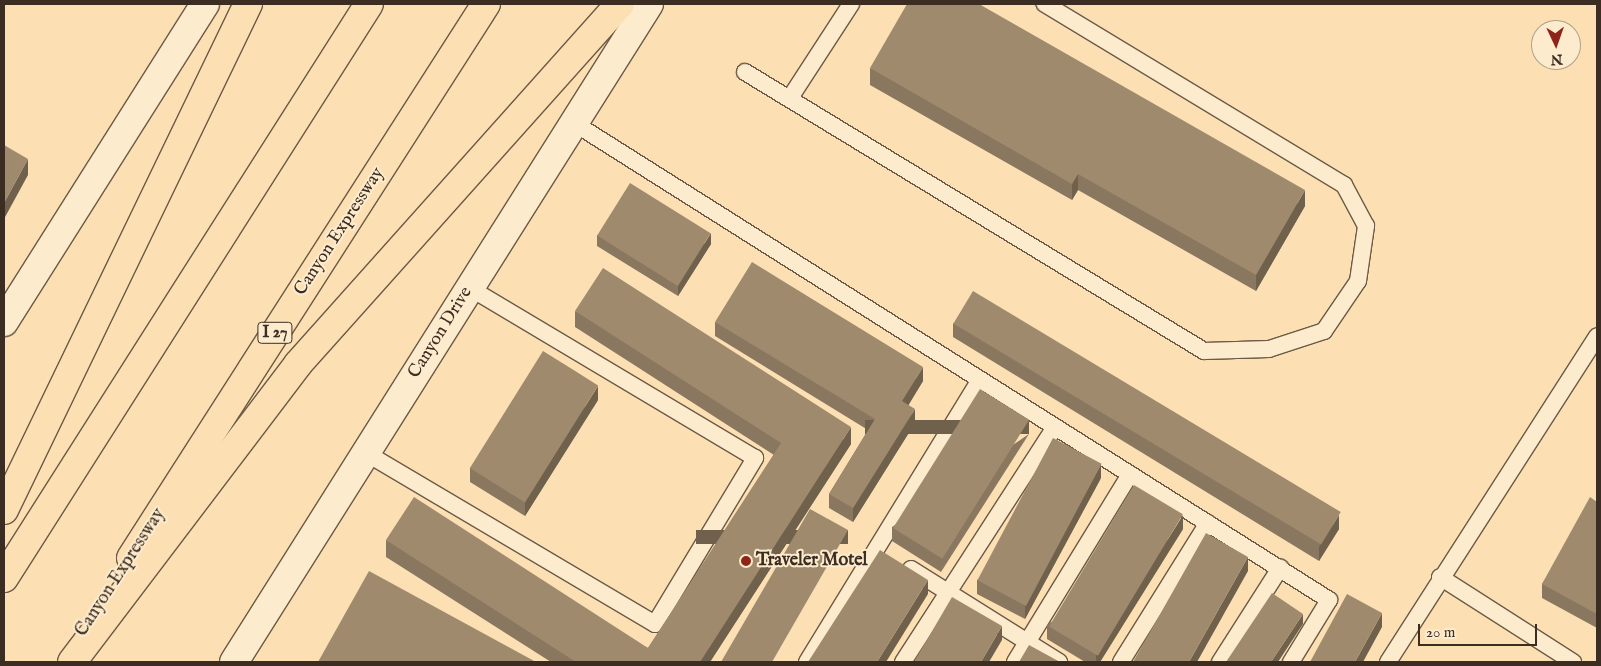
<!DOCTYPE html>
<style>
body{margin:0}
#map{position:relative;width:1601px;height:666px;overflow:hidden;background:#fce0b4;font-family:"IM FELL English",serif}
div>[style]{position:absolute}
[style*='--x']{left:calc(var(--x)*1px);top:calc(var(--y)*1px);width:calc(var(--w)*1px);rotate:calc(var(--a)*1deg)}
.roads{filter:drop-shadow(1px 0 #6c5a46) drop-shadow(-1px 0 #6c5a46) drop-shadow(0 1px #6c5a46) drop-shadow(0 -1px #6c5a46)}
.service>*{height:16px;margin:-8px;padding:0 8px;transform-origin:8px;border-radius:8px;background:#fdebce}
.secondary>*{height:28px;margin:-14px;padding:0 14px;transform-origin:14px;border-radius:14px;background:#fdebce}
.motorway>*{height:28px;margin:-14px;padding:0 14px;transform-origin:14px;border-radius:14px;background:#fce0b4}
.wall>*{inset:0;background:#8a775f;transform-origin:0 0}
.shaded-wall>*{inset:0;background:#70614d;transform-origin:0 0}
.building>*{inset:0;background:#a08a6e;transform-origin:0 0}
.dots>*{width:14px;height:14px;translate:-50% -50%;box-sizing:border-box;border:2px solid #fdebce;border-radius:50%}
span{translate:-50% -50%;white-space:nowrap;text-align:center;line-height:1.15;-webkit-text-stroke:4px #fdebce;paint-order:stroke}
.shield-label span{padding:1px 4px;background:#fdebce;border:1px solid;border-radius:4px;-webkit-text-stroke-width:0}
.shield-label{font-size:16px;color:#3c2d22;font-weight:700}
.street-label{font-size:18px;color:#3c2d22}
.poi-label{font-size:18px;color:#3c2d22;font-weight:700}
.left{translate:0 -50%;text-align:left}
.frame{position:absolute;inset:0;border:5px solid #3c2d22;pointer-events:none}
.north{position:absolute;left:1531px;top:20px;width:50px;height:50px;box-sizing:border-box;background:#fdebce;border:1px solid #b09f89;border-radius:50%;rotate:177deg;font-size:14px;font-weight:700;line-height:20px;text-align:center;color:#3c2d22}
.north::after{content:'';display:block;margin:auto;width:18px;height:22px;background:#8f2418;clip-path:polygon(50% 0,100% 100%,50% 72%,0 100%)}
.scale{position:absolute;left:1418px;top:624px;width:119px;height:22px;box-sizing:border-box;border:2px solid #3c2d22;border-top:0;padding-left:6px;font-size:15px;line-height:18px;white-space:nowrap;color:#3c2d22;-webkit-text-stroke:4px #fdebce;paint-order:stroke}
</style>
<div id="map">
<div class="roads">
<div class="service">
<i style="--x:745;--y:72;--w:537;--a:31.29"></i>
<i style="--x:1204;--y:351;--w:65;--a:-1.8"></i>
<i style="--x:1269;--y:349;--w:58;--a:-18.1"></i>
<i style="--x:1324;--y:331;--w:60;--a:-55.8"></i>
<i style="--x:1358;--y:281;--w:56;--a:-81.7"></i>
<i style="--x:1366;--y:226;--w:47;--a:-118.2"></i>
<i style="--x:1344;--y:185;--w:350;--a:-148.8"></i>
<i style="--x:790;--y:98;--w:112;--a:-57"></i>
<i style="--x:574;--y:123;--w:893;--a:32.28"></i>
<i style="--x:1329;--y:600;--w:73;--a:121.5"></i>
<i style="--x:366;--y:453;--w:336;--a:30.6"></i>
<i style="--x:655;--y:624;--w:194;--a:-58.9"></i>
<i style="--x:755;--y:458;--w:332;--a:-149.2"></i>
<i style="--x:911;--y:569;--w:175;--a:32.1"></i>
<i style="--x:1440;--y:577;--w:158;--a:32.6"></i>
<i style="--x:807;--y:662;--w:331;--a:-58.5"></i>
<i style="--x:903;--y:662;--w:280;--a:-57.1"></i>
<i style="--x:1015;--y:662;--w:220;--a:-58.5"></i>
<i style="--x:1121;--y:662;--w:164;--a:-58"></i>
<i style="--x:1220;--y:662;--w:112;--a:-57.4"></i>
<i style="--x:1388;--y:662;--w:387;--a:-57.3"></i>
</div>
<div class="secondary">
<i style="--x:4;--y:322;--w:376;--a:-57.7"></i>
<i style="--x:234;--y:662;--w:778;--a:-57.76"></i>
</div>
<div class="motorway">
<i style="--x:4;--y:510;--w:562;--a:-64.26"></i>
<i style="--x:131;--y:558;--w:658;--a:-57.35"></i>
<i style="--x:4;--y:578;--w:680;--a:-57.55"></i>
<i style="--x:72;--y:662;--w:374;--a:-52.8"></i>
<i style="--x:298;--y:364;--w:483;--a:-48.2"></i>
</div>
</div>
<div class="wall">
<i style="clip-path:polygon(870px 68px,1305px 206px,1256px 291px,1078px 190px,1072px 200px,870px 85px)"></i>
<i style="clip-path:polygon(597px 235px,711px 244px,678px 296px,597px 246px)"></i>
<i style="clip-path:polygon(575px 311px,851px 444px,710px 662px,551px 662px,386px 557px,386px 540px,648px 648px,774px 455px,575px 327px)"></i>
<i style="clip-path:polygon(715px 322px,923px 381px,908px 405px,915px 423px,853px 522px,829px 508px,829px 494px,868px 430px,715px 336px)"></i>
<i style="clip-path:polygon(953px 323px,1339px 529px,1319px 561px,953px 337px)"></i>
<i style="clip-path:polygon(598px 400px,525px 516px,470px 482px,470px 468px)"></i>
<i style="clip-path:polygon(1029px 434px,941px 572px,892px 541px,892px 527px)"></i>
<i style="left:1597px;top:460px;width:16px;height:1px;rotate:90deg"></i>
<i style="clip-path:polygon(1101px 478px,1025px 619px,977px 594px,977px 580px)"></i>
<i style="clip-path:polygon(1597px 502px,1597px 628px,1542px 598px,1542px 584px)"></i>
<i style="clip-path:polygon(1183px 529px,1100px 662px,1085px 662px,1047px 639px,1047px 625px)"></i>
</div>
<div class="shaded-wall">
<i style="clip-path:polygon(28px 159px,28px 175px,4px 219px,4px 203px)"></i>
<i style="clip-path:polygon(1078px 174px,1078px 190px,1072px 200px,1072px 184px)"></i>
<i style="clip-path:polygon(1305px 190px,1305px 206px,1256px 291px,1256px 275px)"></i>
<i style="clip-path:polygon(711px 233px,711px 244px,678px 296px,678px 286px)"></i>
<i style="clip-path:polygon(923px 367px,923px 381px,902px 416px,902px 401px)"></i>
<i style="clip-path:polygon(598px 386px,598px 400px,525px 516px,525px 502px)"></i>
<i style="clip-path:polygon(915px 409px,915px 423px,853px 522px,853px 508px)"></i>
<i style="left:1029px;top:420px;width:14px;height:164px;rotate:90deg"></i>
<i style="clip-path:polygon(851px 427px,851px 444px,710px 662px,700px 662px)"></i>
<i style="clip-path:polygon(1101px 464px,1101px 478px,1025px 619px,1025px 605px)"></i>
<i style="clip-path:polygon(1183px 515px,1183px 529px,1100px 662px,1096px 662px,1096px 655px)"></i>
<i style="clip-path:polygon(1339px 515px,1339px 529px,1319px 561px,1319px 547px)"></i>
<i style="left:848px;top:530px;width:14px;height:152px;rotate:90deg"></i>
<i style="clip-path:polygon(1248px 557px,1248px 571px,1197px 662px,1189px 662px)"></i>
<i style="clip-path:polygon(928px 580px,928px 594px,886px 662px,877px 662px)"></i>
<i style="clip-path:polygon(1382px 613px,1382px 627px,1363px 662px,1355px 662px)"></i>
<i style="clip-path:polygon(1303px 614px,1303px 624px,1278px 662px,1271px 662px)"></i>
<i style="clip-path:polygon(1002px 626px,1002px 640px,989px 662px,981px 662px)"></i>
</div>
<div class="building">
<i style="clip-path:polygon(907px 4px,979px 4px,1305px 190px,1256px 275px,1078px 174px,1072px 184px,870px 68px)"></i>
<i style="clip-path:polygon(4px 145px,28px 159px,4px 203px)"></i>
<i style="left:630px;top:183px;width:95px;height:62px;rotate:32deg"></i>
<i style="clip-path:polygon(752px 262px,923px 367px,902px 401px,915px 409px,853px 508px,829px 494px,875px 419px,715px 322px)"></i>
<i style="clip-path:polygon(603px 268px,851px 427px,700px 662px,576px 662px,386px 540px,414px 497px,648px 648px,781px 443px,575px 311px)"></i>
<i style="left:973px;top:291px;width:429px;height:38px;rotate:31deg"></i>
<i style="left:543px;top:351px;width:65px;height:138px;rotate:32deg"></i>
<i style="left:980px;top:389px;width:58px;height:164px;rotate:32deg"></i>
<i style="left:1053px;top:438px;width:55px;height:161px;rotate:28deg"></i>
<i style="left:1134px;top:485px;width:57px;height:165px;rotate:31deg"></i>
<i style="clip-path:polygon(1590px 497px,1597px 502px,1597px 614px,1542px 584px)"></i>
<i style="clip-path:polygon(810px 509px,848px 530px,772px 662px,721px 662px)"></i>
<i style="clip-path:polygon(1206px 533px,1248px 557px,1189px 662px,1133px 662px)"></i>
<i style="clip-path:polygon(880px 550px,928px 580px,877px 662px,808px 662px)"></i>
<i style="clip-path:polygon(369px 571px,536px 662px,318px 662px)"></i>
<i style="clip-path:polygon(1272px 593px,1303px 614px,1271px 662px,1226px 662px)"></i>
<i style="clip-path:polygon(1347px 594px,1382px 613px,1355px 662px,1310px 662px)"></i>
<i style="clip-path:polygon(952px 597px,1002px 626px,981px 662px,914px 662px)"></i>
<i style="clip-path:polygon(1029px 645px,1060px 662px,1019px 662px)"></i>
</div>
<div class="dots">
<i style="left:746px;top:561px;background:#8f2418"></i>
</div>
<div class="shield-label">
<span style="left:275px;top:333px">I 27</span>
</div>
<div class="street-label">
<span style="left:340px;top:232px;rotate:-57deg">Canyon Expressway</span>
<span style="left:441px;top:333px;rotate:-58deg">Canyon Drive</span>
<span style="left:121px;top:573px;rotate:-57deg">Canyon Expressway</span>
</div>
<div class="poi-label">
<span class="left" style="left:756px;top:561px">Traveler Motel</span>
</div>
<div class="frame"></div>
<div class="north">N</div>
<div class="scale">20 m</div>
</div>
